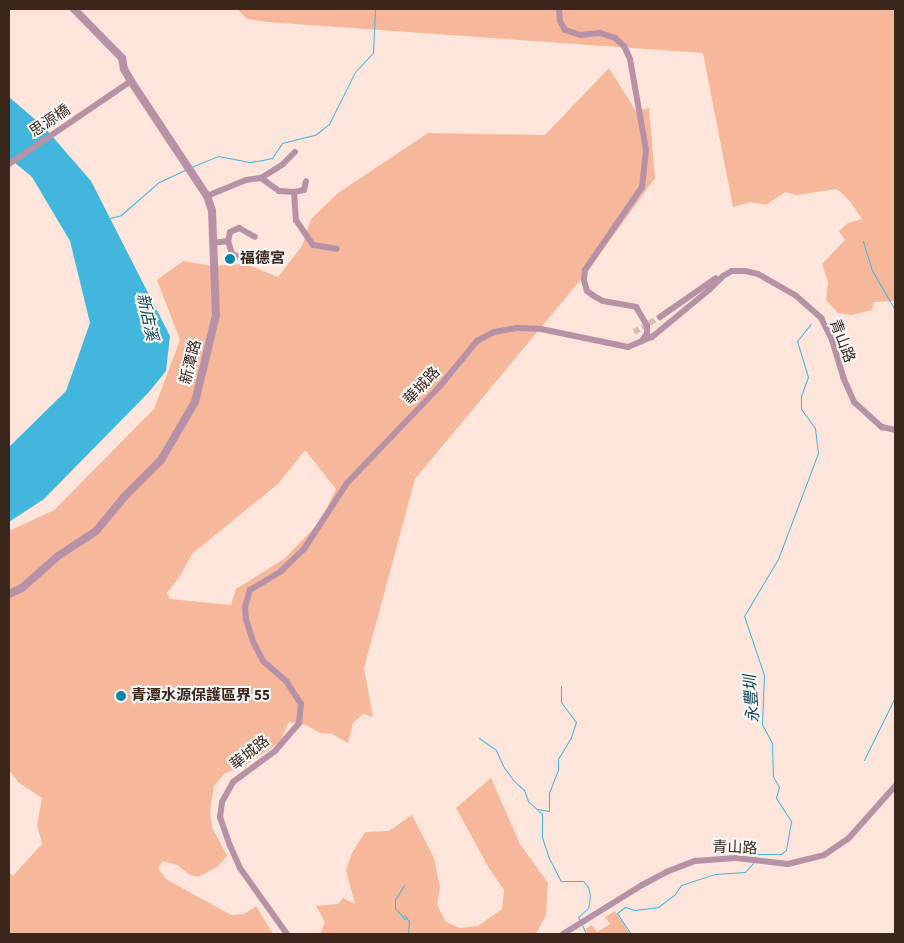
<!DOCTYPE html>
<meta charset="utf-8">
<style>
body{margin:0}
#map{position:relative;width:904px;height:943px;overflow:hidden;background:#fde5db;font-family:"Source Sans 3","Noto Sans TC",sans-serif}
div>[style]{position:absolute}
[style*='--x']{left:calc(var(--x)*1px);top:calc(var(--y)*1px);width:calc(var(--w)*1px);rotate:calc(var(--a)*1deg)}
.green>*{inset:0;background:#f6b79a}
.water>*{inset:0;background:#43b6de}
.stream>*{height:1px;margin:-0.5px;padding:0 0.5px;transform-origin:0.5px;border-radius:0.5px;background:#43b6de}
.minor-tunnel>*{height:6px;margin-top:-3px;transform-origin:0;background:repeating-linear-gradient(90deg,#d6bfb5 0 6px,transparent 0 9px)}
.minor>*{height:6px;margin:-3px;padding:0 3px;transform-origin:3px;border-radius:3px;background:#b792a6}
.tertiary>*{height:8px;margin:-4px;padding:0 4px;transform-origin:4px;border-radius:4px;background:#b792a6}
.dots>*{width:14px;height:14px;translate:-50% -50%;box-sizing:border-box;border:2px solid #f8f8f8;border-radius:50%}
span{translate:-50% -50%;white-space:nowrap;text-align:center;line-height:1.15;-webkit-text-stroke:4px #f8f8f8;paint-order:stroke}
.street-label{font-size:15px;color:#3b261c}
.poi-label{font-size:15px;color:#3b261c;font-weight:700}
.left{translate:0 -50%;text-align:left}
.water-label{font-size:16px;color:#114353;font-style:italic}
.frame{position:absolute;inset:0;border:10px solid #3b261c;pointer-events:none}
</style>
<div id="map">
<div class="green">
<i style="clip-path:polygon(237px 9px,895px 9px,895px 301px,874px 302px,872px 310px,852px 315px,838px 313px,826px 300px,828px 282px,822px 264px,845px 240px,839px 231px,848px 223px,862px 219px,849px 200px,837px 189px,796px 195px,785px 192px,766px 205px,750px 202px,733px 207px,703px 53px,267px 22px,247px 19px)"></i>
<i style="clip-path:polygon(evenodd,609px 68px,636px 111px,649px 108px,655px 178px,587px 272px,415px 479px,364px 668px,373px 717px,363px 714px,353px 723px,348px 743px,332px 734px,320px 733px,306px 725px,289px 722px,280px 742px,247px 764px,224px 774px,214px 786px,210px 809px,212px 827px,227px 856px,217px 867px,198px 877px,190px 875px,177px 865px,163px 861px,158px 868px,166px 879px,231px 915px,244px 914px,256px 906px,273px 934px,9px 934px,9px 872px,13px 876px,42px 844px,37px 825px,42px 798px,18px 782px,9px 770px,9px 531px,54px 510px,154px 409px,180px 340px,157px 280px,183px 261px,212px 266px,246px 264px,278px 277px,302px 246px,311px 219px,338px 193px,428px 133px,545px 135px,609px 68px,305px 450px,336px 489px,320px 522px,284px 559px,236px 589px,231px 605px,170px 599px,167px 593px,180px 576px,192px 554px,279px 483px,305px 450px)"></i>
<i style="clip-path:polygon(491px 778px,520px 844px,548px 883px,546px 915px,536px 934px,320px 934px,325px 922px,316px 906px,338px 904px,343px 898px,355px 904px,346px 871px,352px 853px,365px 832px,389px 831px,412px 815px,434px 858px,440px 887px,437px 905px,446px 922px,460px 928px,478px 926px,502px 909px,504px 890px,490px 870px,456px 808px)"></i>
<i style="clip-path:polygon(615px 911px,630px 934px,587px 934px,586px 929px,592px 925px,597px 932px,610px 924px,605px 917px)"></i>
</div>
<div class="water">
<i style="clip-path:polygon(9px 97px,45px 128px,91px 181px,170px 336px,166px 371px,149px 392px,44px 499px,9px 522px,9px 447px,66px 391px,90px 323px,70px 241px,32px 177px,9px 158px)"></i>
</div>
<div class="stream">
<i style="--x:191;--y:167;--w:29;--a:-22"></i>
<i style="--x:218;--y:156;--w:33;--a:11"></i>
<i style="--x:250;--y:162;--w:13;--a:-9"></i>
<i style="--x:263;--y:160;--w:9;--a:-13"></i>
<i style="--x:272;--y:158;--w:18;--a:-56"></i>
<i style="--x:282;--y:143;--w:34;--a:-14"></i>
<i style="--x:315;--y:135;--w:18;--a:-38"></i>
<i style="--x:329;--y:124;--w:58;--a:-63.4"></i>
<i style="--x:355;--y:72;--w:26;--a:-47"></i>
<i style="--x:373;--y:53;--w:44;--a:-87.4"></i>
<i style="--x:110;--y:218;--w:11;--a:-15"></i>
<i style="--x:121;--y:215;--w:50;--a:-41"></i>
<i style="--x:159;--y:182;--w:29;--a:-25"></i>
<i style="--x:863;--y:241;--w:30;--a:73"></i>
<i style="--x:872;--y:270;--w:46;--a:60.1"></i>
<i style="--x:479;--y:738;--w:21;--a:35"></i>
<i style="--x:496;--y:750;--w:17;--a:66"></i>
<i style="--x:503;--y:766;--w:17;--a:54"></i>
<i style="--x:513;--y:780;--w:15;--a:42"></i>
<i style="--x:524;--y:790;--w:12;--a:70"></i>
<i style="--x:528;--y:801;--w:19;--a:43"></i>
<i style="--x:542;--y:814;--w:23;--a:90"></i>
<i style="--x:542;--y:837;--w:20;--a:72"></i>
<i style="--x:548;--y:856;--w:28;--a:63"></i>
<i style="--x:561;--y:881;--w:22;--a:0"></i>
<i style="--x:583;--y:881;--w:8;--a:50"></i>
<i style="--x:588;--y:887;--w:9;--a:77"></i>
<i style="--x:590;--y:896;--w:12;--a:99"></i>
<i style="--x:588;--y:908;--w:13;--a:138"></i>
<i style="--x:578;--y:917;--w:4;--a:63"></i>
<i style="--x:864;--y:760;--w:70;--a:-63.8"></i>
<i style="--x:538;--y:809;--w:11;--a:10"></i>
<i style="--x:549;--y:811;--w:18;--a:-90"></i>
<i style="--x:549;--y:793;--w:25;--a:-69"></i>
<i style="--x:558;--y:770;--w:11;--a:-90"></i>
<i style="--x:558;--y:759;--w:26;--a:-59"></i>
<i style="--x:571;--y:737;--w:16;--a:-72"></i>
<i style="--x:576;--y:722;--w:25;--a:-127"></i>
<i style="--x:561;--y:702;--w:16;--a:-90"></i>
<i style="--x:755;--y:857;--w:3;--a:-72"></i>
<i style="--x:756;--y:854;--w:25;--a:0"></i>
<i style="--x:781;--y:854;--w:6;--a:-39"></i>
<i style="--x:786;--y:850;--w:29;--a:-80"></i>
<i style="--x:791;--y:821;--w:27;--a:-123"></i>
<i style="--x:776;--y:798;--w:11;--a:-75"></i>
<i style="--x:779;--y:787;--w:13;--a:-119"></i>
<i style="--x:773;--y:776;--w:33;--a:-92"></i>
<i style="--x:772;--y:743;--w:21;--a:-118"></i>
<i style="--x:762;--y:724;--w:49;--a:-87.7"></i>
<i style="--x:764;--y:675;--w:62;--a:-108.7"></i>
<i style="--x:744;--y:616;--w:66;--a:-59.2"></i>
<i style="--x:778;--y:559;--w:113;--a:-69.3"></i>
<i style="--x:818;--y:453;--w:25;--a:-97"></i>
<i style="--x:815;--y:428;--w:24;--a:-126"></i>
<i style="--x:801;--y:409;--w:13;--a:-90"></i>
<i style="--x:801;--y:396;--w:20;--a:-70"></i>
<i style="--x:808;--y:377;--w:38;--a:-107"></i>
<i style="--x:797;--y:341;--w:22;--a:-51"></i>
<i style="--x:404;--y:885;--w:17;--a:121"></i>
<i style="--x:395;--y:900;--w:8;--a:90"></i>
<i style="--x:395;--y:908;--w:15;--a:48"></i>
<i style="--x:404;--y:915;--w:8;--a:50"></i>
<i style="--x:409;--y:921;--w:13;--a:94"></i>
<i style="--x:582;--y:925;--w:10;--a:66"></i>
<i style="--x:631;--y:934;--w:25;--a:-124"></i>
<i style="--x:617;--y:913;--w:10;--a:-37"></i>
<i style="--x:625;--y:907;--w:10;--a:17"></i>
<i style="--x:635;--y:910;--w:23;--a:-7"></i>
<i style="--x:658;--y:907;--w:21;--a:-37"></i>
<i style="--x:675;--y:894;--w:11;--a:-56"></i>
<i style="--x:681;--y:885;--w:36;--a:-18"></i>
<i style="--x:715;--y:874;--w:30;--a:-4"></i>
<i style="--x:745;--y:872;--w:12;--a:-48"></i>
</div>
<div class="minor-tunnel">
<i style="--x:634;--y:332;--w:30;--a:-30"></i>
</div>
<div class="minor">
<i style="--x:559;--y:9;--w:12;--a:85"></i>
<i style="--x:560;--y:21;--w:10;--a:61"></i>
<i style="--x:565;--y:30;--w:16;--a:18"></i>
<i style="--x:580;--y:35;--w:20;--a:-6"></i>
<i style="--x:600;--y:33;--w:16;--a:18"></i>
<i style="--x:615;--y:38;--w:12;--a:42"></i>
<i style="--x:624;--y:46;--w:14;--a:65"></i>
<i style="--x:630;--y:59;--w:92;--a:80"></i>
<i style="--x:646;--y:150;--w:37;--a:96"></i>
<i style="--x:642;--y:187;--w:101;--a:124.5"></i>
<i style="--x:585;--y:270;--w:10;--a:96"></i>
<i style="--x:584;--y:280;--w:11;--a:75"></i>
<i style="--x:587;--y:291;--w:9;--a:36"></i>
<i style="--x:594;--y:296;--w:10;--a:29"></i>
<i style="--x:603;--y:301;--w:34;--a:10"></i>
<i style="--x:636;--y:307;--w:21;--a:59"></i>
<i style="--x:647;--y:325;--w:8;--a:90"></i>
<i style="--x:647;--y:333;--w:9;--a:122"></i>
<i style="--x:9;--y:164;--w:148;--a:-34.2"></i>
<i style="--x:261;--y:178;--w:26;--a:-32"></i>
<i style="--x:283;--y:164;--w:17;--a:-45"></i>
<i style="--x:294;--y:192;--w:10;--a:-11"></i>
<i style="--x:304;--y:190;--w:9;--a:-77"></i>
<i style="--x:207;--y:196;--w:42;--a:-22.3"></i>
<i style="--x:246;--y:180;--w:15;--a:-8"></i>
<i style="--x:261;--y:178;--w:22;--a:36"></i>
<i style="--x:279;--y:191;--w:15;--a:4"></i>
<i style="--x:294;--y:192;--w:28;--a:86"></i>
<i style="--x:296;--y:220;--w:30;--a:56"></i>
<i style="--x:313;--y:245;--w:24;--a:9"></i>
<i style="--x:228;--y:241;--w:14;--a:73"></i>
<i style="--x:232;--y:254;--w:22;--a:22"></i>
<i style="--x:213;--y:243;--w:15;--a:-8"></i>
<i style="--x:228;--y:241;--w:9;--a:-77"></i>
<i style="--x:230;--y:232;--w:10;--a:-24"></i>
<i style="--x:239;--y:228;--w:18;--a:29"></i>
<i style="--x:660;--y:317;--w:68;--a:-34.9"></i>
<i style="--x:287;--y:934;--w:81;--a:-125.5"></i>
<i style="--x:240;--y:868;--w:24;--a:-114"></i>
<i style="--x:230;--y:846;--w:31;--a:-109"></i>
<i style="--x:220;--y:817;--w:15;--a:-82"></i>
<i style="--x:222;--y:802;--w:23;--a:-61"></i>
<i style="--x:233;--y:782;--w:52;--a:-36.4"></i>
<i style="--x:275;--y:751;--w:37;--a:-49"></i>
<i style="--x:299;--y:723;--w:19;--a:-84"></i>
<i style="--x:301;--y:704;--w:27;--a:-123"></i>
<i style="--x:286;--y:681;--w:30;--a:-139"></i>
<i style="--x:263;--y:661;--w:22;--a:-117"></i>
<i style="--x:253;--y:641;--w:23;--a:-108"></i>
<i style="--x:246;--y:619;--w:12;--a:-95"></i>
<i style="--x:245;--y:607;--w:18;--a:-74"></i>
<i style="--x:250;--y:590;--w:35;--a:-31"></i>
<i style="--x:280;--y:572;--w:33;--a:-44"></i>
<i style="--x:304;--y:549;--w:79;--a:-56.9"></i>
<i style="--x:347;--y:483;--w:134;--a:-46.2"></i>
<i style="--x:440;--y:386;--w:58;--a:-50.6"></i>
<i style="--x:477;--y:341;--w:19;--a:-28"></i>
<i style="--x:494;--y:332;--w:23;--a:-10"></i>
<i style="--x:517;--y:328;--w:24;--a:2"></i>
<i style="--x:541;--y:329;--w:89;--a:11.7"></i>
<i style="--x:628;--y:347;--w:26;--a:-23"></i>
<i style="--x:652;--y:337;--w:75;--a:-39.6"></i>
<i style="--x:710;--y:289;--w:18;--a:-45"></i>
<i style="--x:723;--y:276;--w:10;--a:-29"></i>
<i style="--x:732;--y:271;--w:13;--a:0"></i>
<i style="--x:745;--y:271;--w:13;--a:13"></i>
<i style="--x:758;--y:274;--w:43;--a:29.6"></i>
<i style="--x:795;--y:295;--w:35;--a:41"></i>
<i style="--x:821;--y:318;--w:25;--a:63"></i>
<i style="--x:832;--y:340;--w:39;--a:73"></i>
<i style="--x:843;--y:377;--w:27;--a:66"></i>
<i style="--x:854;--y:402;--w:38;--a:42"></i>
<i style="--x:882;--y:427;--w:13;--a:13"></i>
<i style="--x:563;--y:934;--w:93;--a:-31.8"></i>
<i style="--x:642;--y:885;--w:27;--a:-28"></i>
<i style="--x:666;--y:872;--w:31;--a:-21"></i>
<i style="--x:695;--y:861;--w:41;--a:-4.2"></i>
<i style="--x:736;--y:858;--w:52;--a:6.6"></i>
<i style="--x:788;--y:864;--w:37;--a:-14"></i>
<i style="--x:824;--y:855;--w:29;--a:-34"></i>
<i style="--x:848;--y:839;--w:71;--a:-48.4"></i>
</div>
<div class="tertiary">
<i style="--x:9;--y:594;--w:14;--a:-25"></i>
<i style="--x:22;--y:588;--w:48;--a:-41.6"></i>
<i style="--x:58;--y:556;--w:45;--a:-33.3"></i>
<i style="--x:96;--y:531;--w:45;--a:-50.4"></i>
<i style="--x:125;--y:496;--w:51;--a:-45"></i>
<i style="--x:161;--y:460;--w:67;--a:-59.6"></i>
<i style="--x:195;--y:402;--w:89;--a:-76.4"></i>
<i style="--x:216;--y:315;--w:104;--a:-92.2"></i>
<i style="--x:212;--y:211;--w:16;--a:-108"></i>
<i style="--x:207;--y:196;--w:138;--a:-123.5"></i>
<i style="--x:131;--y:81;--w:14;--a:-120"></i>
<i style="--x:124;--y:69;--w:11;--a:-100"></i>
<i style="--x:122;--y:58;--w:69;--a:-134.4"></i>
</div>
<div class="dots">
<i style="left:230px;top:259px;background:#0585a8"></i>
<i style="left:121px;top:696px;background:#0585a8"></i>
</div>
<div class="street-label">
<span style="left:50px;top:121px;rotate:-34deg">思源橋</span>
<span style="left:842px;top:341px;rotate:69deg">青山路</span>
<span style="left:191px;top:362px;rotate:-76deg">新潭路</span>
<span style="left:422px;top:386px;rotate:-47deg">華城路</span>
<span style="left:250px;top:753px;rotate:-38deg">華城路</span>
<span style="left:735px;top:848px;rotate:2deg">青山路</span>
</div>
<div class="poi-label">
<span class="left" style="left:240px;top:259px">福德宮</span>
<span class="left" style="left:131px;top:696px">青潭水源保護區界 55</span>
</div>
<div class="water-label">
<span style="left:147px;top:317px;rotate:78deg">新店溪</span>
<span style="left:752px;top:699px;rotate:-94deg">永豐圳</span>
</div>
<div class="frame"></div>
</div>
